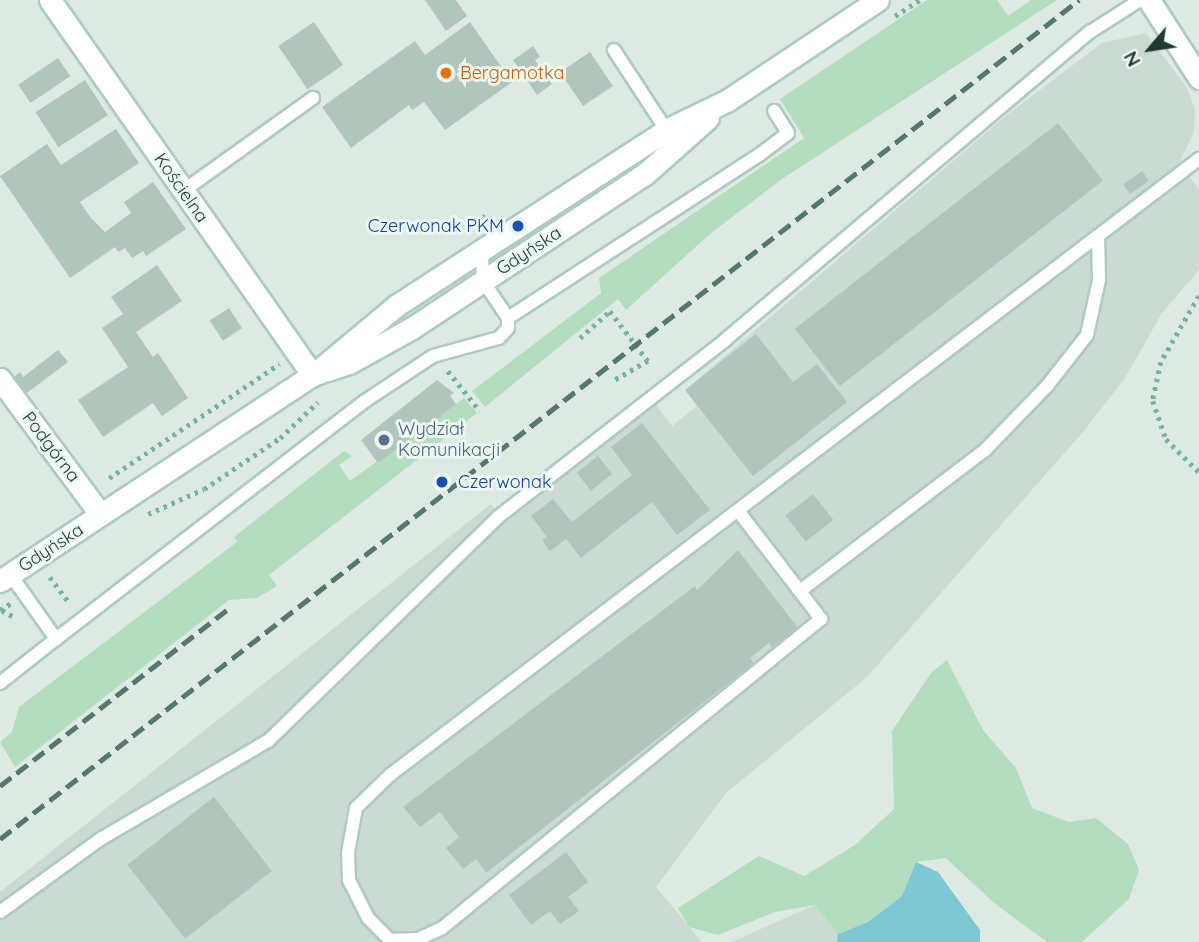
<!DOCTYPE html>
<meta charset="utf-8">
<style>
body{margin:0}
#map{position:relative;width:1199px;height:942px;overflow:hidden;background:#ddeae4;font-family:Quicksand,sans-serif}
div>[style]{position:absolute}
[style*='--x']{left:calc(var(--x)*1px);top:calc(var(--y)*1px);width:calc(var(--w)*1px);rotate:calc(var(--a)*1deg)}
.built>*{inset:0;background:#cbdad3}
.green>*{inset:0;background:#b4ddbf}
.water>*{inset:0;background:#80c7d4}
.building>*{inset:0;background:#b2c5bd;transform-origin:0 0}
.path>*{height:4.5px;margin-top:-2.25px;transform-origin:0;background:repeating-linear-gradient(90deg,#7bb09f 0 3.5px,transparent 0 8.5px)}
.roads{filter:drop-shadow(2px 0 #afcac0) drop-shadow(-2px 0 #afcac0) drop-shadow(0 2px #afcac0) drop-shadow(0 -2px #afcac0)}
.service>*{height:12px;margin:-6px;padding:0 6px;transform-origin:6px;border-radius:6px;background:#fff}
.minor>*{height:21px;margin:-10.5px;padding:0 10.5px;transform-origin:10.5px;border-radius:10.5px;background:#fff}
.secondary>*{height:21px;margin:-10.5px;padding:0 10.5px;transform-origin:10.5px;border-radius:10.5px;background:#fff}
.rail>*{height:5px;margin-top:-2.5px;transform-origin:0;background:repeating-linear-gradient(90deg,#57766e 0 14px,transparent 0 21px)}
.dots>*{width:19px;height:19px;translate:-50% -50%;box-sizing:border-box;border:4px solid #edf7f2;border-radius:50%}
span{translate:-50% -50%;white-space:nowrap;text-align:center;line-height:1.15;-webkit-text-stroke:6px #edf7f2;paint-order:stroke}
.food-label{font-size:18px;color:#c56008}
.left{translate:0 -50%;text-align:left}
.street-label{font-size:18px;color:#1e3a32}
.transit-label{font-size:18px;color:#164399}
.right{translate:-100% -50%;text-align:right}
.service-label{font-size:18px;color:#4e5e75}
.north{position:absolute;left:1115px;top:14px;width:70px;height:70px;-webkit-text-stroke:5px #edf7f2;paint-order:stroke;rotate:241deg;font-size:19px;font-weight:700;line-height:28px;text-align:center;color:#1e3a32}
.north::after{content:'';display:block;margin:auto;width:24px;height:32px;background:#1e3a32;clip-path:polygon(50% 0,100% 100%,50% 72%,0 100%)}
</style>
<div id="map">
<div class="built">
<i style="clip-path:polygon(1146px 33px,1187px 88px,1195px 109px,1194px 132px,1179px 163px,1199px 189px,1199px 270px,1162px 313px,1125px 378px,1083px 432px,867px 677px,726px 793px,656px 887px,702px 942px,0 942px,0 892px,491px 504px,495px 509px,646px 392px,672px 426px,697px 406px,685px 390px,1008px 114px,1102px 43px)"></i>
<i style="clip-path:polygon(815px 905px,845px 942px,731px 942px)"></i>
</div>
<div class="green">
<i style="clip-path:polygon(927px 0,997px 0,1008px 16px,1031px 0,1057px 0,782px 179px,710px 234px,626px 310px,618px 299px,485px 407px,472px 391px,601px 293px,599px 278px,804px 138px,780px 99px)"></i>
<i style="clip-path:polygon(464px 398px,477px 413px,269px 575px,277px 586px,257px 598px,229px 600px,15px 767px,0 742px,12px 732px,19px 707px,237px 542px,234px 537px,344px 451px,352px 456px,339px 465px,350px 481px)"></i>
<i style="clip-path:polygon(947px 660px,983px 730px,1016px 768px,1032px 808px,1069px 822px,1096px 818px,1128px 844px,1139px 870px,1129px 899px,1082px 942px,1047px 942px,994px 903px,946px 858px,916px 862px,902px 896px,868px 922px,838px 934px,815px 905px,775px 912px,718px 935px,689px 927px,678px 908px,759px 856px,804px 876px,855px 845px,894px 809px,892px 731px,931px 673px)"></i>
</div>
<div class="water">
<i style="clip-path:polygon(916px 862px,938px 872px,980px 930px,980px 942px,837px 942px,838px 934px,868px 922px,902px 896px)"></i>
</div>
<div class="building">
<i style="clip-path:polygon(425px 0,456px 0,467px 16px,446px 31px)"></i>
<i style="left:314px;top:22px;width:52px;height:43px;rotate:56deg"></i>
<i style="clip-path:polygon(470px 22px,512px 82px,445px 130px,424px 102px,412px 110px,409px 105px,351px 148px,322px 107px,415px 41px,425px 55px)"></i>
<i style="clip-path:polygon(533px 46px,540px 57px,535px 60px,552px 84px,537px 95px,513px 60px)"></i>
<i style="left:590px;top:52px;width:41px;height:36px;rotate:56deg"></i>
<i style="left:58px;top:58px;width:22px;height:48px;rotate:56deg"></i>
<i style="left:85px;top:80px;width:42px;height:59px;rotate:57deg"></i>
<i style="left:1058px;top:123px;width:73px;height:334px;rotate:52deg"></i>
<i style="clip-path:polygon(116px 129px,139px 163px,80px 202px,91px 218px,105px 232px,131px 213px,124px 202px,153px 182px,186px 229px,146px 256px,143px 251px,132px 258px,125px 248px,118px 252px,115px 247px,70px 278px,0 176px,47px 144px,61px 165px)"></i>
<i style="left:1142px;top:171px;width:12px;height:23px;rotate:55deg"></i>
<i style="clip-path:polygon(157px 265px,182px 301px,136px 332px,153px 357px,158px 353px,188px 398px,162px 416px,153px 403px,103px 437px,78px 400px,128px 367px,102px 328px,123px 314px,111px 297px)"></i>
<i style="left:229px;top:308px;width:24px;height:23px;rotate:57deg"></i>
<i style="clip-path:polygon(756px 334px,793px 382px,817px 364px,847px 402px,753px 476px,685px 390px)"></i>
<i style="clip-path:polygon(58px 350px,68px 362px,23px 396px,11px 380px,20px 372px,23px 377px)"></i>
<i style="clip-path:polygon(437px 380px,454px 393px,450px 396px,456px 404px,378px 463px,361px 440px)"></i>
<i style="clip-path:polygon(642px 423px,710px 510px,677px 535px,652px 502px,581px 558px,566px 539px,550px 551px,542px 540px,547px 537px,531px 516px,553px 499px,572px 522px,632px 475px,611px 447px)"></i>
<i style="left:598px;top:456px;width:23px;height:27px;rotate:52deg"></i>
<i style="left:813px;top:494px;width:33px;height:35px;rotate:52deg"></i>
<i style="clip-path:polygon(738px 550px,798px 628px,772px 648px,769px 643px,750px 658px,754px 663px,486px 873px,476px 859px,463px 869px,446px 848px,459px 837px,440px 812px,420px 827px,403px 807px,695px 586px,697px 590px)"></i>
<i style="left:214px;top:797px;width:94px;height:110px;rotate:52deg"></i>
<i style="clip-path:polygon(566px 852px,588px 882px,568px 897px,579px 911px,560px 924px,550px 911px,531px 925px,509px 895px)"></i>
</div>
<div class="path">
<i style="--x:895;--y:16;--w:30;--a:-33"></i>
<i style="--x:470;--y:227;--w:19;--a:-36"></i>
<i style="--x:1199;--y:296;--w:76;--a:119.9"></i>
<i style="--x:1161;--y:362;--w:40;--a:102"></i>
<i style="--x:1153;--y:401;--w:40;--a:71.1"></i>
<i style="--x:1166;--y:439;--w:47;--a:45"></i>
<i style="--x:580;--y:338;--w:40;--a:-42"></i>
<i style="--x:610;--y:311;--w:63;--a:52.8"></i>
<i style="--x:648;--y:361;--w:39;--a:150"></i>
<i style="--x:448;--y:371;--w:51;--a:51.3"></i>
<i style="--x:109;--y:478;--w:205;--a:-33.8"></i>
<i style="--x:148;--y:514;--w:61;--a:-24.1"></i>
<i style="--x:204;--y:489;--w:92;--a:-33.9"></i>
<i style="--x:280;--y:438;--w:52;--a:-43.5"></i>
<i style="--x:50;--y:577;--w:34;--a:53"></i>
<i style="--x:0;--y:610;--w:13;--a:-32"></i>
<i style="--x:2;--y:610;--w:16;--a:30"></i>
</div>
<div class="roads">
<div class="service">
<i style="--x:614;--y:50;--w:100;--a:56.8"></i>
<i style="--x:183;--y:191;--w:160;--a:-35.6"></i>
<i style="--x:508;--y:318;--w:299;--a:-33"></i>
<i style="--x:759;--y:155;--w:36;--a:-37"></i>
<i style="--x:788;--y:133;--w:26;--a:-122"></i>
<i style="--x:739;--y:512;--w:135;--a:52.5"></i>
<i style="--x:821;--y:619;--w:489;--a:140.8"></i>
<i style="--x:442;--y:928;--w:26;--a:155"></i>
<i style="--x:418;--y:939;--w:28;--a:178"></i>
<i style="--x:390;--y:940;--w:31;--a:-135"></i>
<i style="--x:368;--y:918;--w:42;--a:-116.6"></i>
<i style="--x:349;--y:880;--w:27;--a:-92"></i>
<i style="--x:348;--y:853;--w:46;--a:-79.9"></i>
<i style="--x:356;--y:808;--w:47;--a:-44.1"></i>
<i style="--x:390;--y:775;--w:1017;--a:-37.29"></i>
<i style="--x:10;--y:574;--w:80;--a:54.7"></i>
<i style="--x:56;--y:639;--w:390;--a:-37.6"></i>
<i style="--x:365;--y:401;--w:82;--a:-33.5"></i>
<i style="--x:433;--y:356;--w:68;--a:-15.3"></i>
<i style="--x:499;--y:338;--w:13;--a:-48"></i>
<i style="--x:508;--y:328;--w:10;--a:-90"></i>
<i style="--x:508;--y:318;--w:45;--a:-124"></i>
<i style="--x:483;--y:281;--w:31;--a:-92"></i>
<i style="--x:800;--y:591;--w:233;--a:-37.3"></i>
<i style="--x:985;--y:450;--w:89;--a:-45.9"></i>
<i style="--x:1047;--y:386;--w:65;--a:-51.9"></i>
<i style="--x:1087;--y:335;--w:56;--a:-77.7"></i>
<i style="--x:1099;--y:280;--w:44;--a:-91.3"></i>
<i style="--x:0;--y:683;--w:71;--a:-38.2"></i>
<i style="--x:0;--y:912;--w:122;--a:-36"></i>
<i style="--x:99;--y:840;--w:196;--a:-30.4"></i>
<i style="--x:268;--y:741;--w:321;--a:-44.2"></i>
<i style="--x:498;--y:517;--w:288;--a:-37.9"></i>
<i style="--x:725;--y:340;--w:478;--a:-40.2"></i>
<i style="--x:1090;--y:32;--w:59;--a:-32.6"></i>
</div>
<div class="minor">
<i style="--x:50;--y:0;--w:458;--a:55"></i>
<i style="--x:1149;--y:0;--w:93;--a:57.3"></i>
<i style="--x:0;--y:379;--w:169;--a:53.4"></i>
</div>
<div class="secondary">
<i style="--x:318;--y:373;--w:33;--a:-18"></i>
<i style="--x:349;--y:363;--w:72;--a:-29.1"></i>
<i style="--x:412;--y:328;--w:279;--a:-33.5"></i>
<i style="--x:645;--y:174;--w:84;--a:-41.6"></i>
<i style="--x:0;--y:581;--w:375;--a:-33.4"></i>
<i style="--x:313;--y:375;--w:109;--a:-39.8"></i>
<i style="--x:397;--y:305;--w:321;--a:-33"></i>
<i style="--x:666;--y:130;--w:69;--a:-25.8"></i>
<i style="--x:728;--y:100;--w:180;--a:-33.7"></i>
</div>
</div>
<div class="rail">
<i style="--x:0;--y:786;--w:287;--a:-37.8"></i>
<i style="--x:0;--y:839;--w:1367;--a:-37.87"></i>
</div>
<div class="dots">
<i style="left:446px;top:73px;background:#e8710a"></i>
<i style="left:518px;top:226px;background:#1a4fb4"></i>
<i style="left:384px;top:440px;background:#5c6f8a"></i>
<i style="left:442px;top:482px;background:#1a4fb4"></i>
</div>
<div class="food-label">
<span class="left" style="left:460px;top:73px">Bergamotka</span>
</div>
<div class="street-label">
<span style="left:181px;top:188px;rotate:55deg">Kościelna</span>
<span style="left:529px;top:251px;rotate:-33deg">Gdyńska</span>
<span style="left:51px;top:447px;rotate:53deg">Podgórna</span>
<span style="left:51px;top:548px;rotate:-33deg">Gdyńska</span>
</div>
<div class="transit-label">
<span class="right" style="left:504px;top:226px">Czerwonak PKM</span>
<span class="left" style="left:458px;top:482px">Czerwonak</span>
</div>
<div class="service-label">
<span class="left" style="left:398px;top:440px">Wydział<br>Komunikacji</span>
</div>
<div class="north">N</div>
</div>
